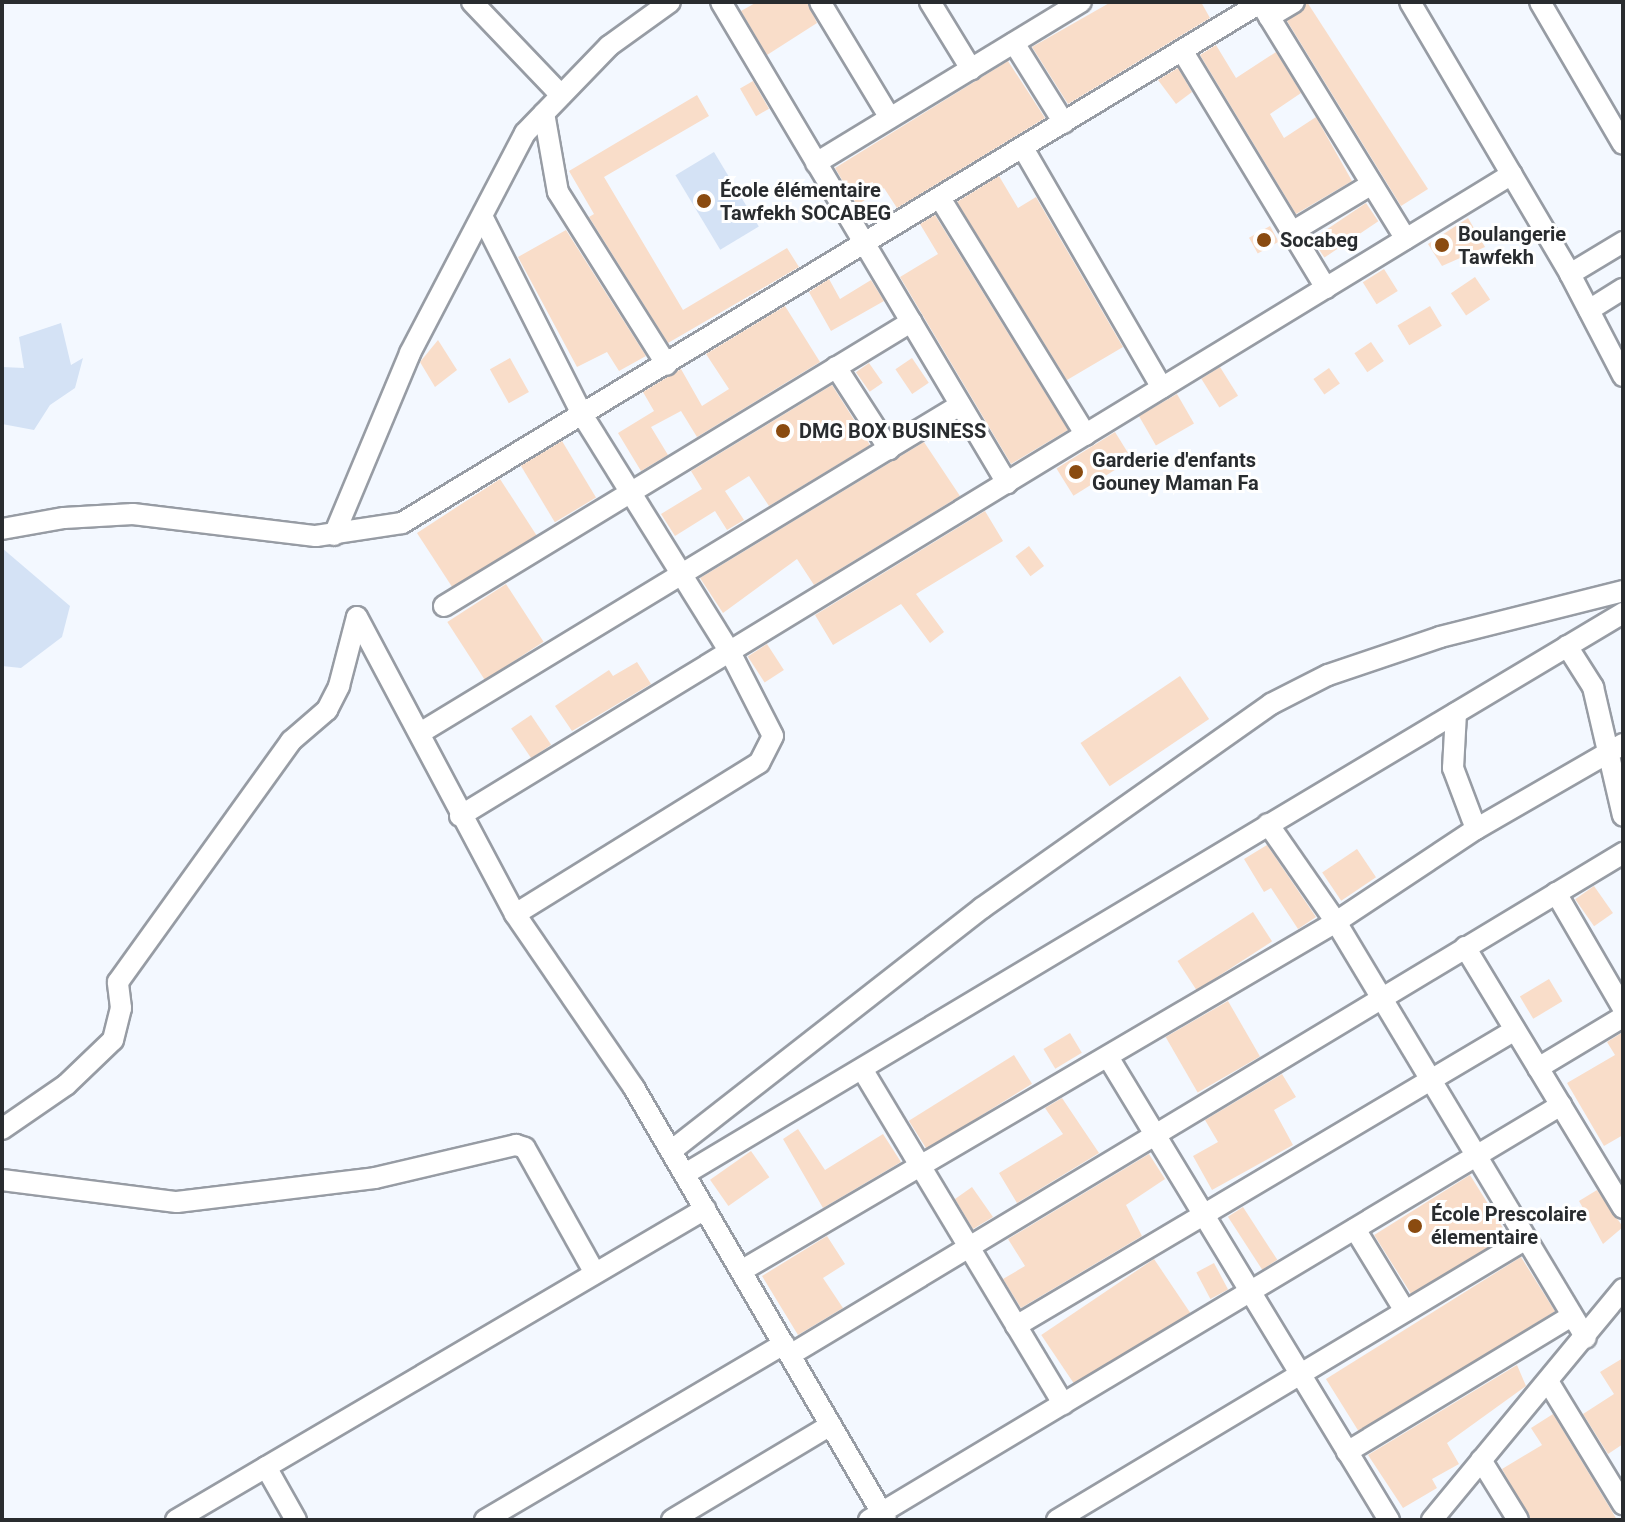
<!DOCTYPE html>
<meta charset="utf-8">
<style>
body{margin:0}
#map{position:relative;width:1625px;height:1522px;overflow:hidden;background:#f3f8ff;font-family:Roboto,sans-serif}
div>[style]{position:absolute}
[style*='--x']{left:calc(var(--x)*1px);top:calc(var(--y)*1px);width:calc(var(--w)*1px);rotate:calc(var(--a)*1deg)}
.green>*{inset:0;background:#d4e2f5;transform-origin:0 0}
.building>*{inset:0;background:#f9ddc9;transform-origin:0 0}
.roads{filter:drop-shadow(2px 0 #979ca4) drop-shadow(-2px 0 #979ca4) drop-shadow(0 2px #979ca4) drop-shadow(0 -2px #979ca4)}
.minor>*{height:20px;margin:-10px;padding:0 10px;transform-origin:10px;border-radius:10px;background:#fff}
.dots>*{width:22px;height:22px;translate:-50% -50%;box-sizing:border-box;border:4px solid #fff;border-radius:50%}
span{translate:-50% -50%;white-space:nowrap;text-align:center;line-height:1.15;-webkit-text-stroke:6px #fff;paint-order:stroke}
.poi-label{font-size:20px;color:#292c2f;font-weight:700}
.left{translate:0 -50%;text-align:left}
.frame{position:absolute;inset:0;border:4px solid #292c2f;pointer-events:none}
</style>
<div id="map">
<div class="green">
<i style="left:714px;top:152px;width:87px;height:45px;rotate:59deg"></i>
<i style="clip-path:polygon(61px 323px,71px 365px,83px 358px,75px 388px,50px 405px,34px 430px,2px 424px,2px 367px,24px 368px,19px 337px)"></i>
<i style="clip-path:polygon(2px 548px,70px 606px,62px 637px,21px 668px,2px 666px)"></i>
</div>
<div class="building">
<i style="clip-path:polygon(757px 2px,807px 2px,817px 23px,767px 55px,741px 11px)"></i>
<i style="clip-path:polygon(1111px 2px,1201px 2px,1210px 18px,1068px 104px,1032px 47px)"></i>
<i style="clip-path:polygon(1307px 2px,1428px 189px,1401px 206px,1287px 21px)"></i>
<i style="clip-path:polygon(1216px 45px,1236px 78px,1276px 52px,1301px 93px,1270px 114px,1284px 138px,1316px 117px,1352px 181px,1296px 214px,1200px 55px)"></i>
<i style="clip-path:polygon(1008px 61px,1045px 118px,897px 208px,884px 188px,857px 205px,835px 168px)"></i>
<i style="clip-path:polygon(1178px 68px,1192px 92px,1176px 104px,1158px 80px)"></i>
<i style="left:753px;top:81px;width:32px;height:15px;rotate:60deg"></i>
<i style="clip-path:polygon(697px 95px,709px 116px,604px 177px,683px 310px,787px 248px,799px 267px,668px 343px,589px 217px,594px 214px,569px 171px)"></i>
<i style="clip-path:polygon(999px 176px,1018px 208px,1036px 197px,1123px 347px,1067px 380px,957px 202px)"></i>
<i style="left:1366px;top:203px;width:22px;height:65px;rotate:56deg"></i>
<i style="clip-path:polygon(935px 215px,1068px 430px,1011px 464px,900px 277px,938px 254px,920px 224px)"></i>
<i style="clip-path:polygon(1468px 218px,1485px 247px,1442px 266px,1428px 244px)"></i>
<i style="left:1270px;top:226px;width:18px;height:24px;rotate:61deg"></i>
<i style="clip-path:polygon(566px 230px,646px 356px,619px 371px,607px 352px,577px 367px,518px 257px)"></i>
<i style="left:1384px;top:269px;width:26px;height:25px;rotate:58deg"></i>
<i style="left:1475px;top:277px;width:27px;height:29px;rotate:56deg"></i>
<i style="clip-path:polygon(829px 279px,840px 299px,871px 280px,884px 301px,831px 331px,809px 292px)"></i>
<i style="clip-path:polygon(785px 306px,820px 362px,697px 437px,681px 411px,651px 427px,668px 455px,641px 471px,618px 433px,654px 411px,643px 392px,681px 369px,702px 406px,729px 389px,706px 354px)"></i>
<i style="left:1430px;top:306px;width:23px;height:38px;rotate:59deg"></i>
<i style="clip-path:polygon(438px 340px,457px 370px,435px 387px,420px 362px)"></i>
<i style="left:1371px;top:342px;width:23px;height:20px;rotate:56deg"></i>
<i style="left:510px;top:358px;width:39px;height:23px;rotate:61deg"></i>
<i style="left:912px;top:358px;width:30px;height:20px;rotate:56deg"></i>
<i style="left:869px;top:363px;width:24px;height:16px;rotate:55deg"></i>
<i style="left:1220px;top:367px;width:34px;height:22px;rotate:58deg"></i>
<i style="left:1329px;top:368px;width:19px;height:19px;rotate:55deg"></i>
<i style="clip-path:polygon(832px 385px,870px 445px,769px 506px,749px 476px,725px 491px,744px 520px,727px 530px,715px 511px,675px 536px,661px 514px,702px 489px,691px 471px)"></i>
<i style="left:1177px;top:394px;width:34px;height:44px;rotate:60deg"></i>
<i style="left:1115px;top:432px;width:32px;height:69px;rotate:58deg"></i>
<i style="left:562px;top:441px;width:66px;height:48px;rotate:59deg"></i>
<i style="clip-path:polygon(924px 442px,960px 496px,814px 585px,797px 559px,723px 613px,700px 578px)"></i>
<i style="left:500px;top:479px;width:67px;height:99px;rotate:57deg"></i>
<i style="clip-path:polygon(985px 511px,1003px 541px,916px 594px,944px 632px,930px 643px,901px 604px,833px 645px,815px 615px)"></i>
<i style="left:1029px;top:546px;width:25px;height:17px;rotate:53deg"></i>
<i style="left:506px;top:584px;width:69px;height:70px;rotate:57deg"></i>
<i style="left:767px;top:644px;width:31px;height:23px;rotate:57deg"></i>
<i style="clip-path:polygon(637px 662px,651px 684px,572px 731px,555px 706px,609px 670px,613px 676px)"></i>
<i style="left:1180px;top:676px;width:52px;height:120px;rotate:56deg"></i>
<i style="left:531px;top:715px;width:36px;height:24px;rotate:56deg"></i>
<i style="clip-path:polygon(1267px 845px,1316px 917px,1298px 929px,1271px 888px,1264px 892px,1244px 859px)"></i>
<i style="left:1357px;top:849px;width:34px;height:42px;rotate:56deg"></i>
<i style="left:1594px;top:886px;width:33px;height:23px;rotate:55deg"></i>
<i style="left:1253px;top:912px;width:35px;height:90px;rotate:57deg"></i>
<i style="left:1549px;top:979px;width:26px;height:34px;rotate:59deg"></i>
<i style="left:1228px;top:1001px;width:64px;height:72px;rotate:60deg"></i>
<i style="clip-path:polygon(1623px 1032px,1623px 1135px,1604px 1146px,1567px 1083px,1615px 1055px,1607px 1042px)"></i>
<i style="left:1070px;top:1033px;width:23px;height:31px;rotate:59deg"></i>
<i style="left:1014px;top:1055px;width:34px;height:124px;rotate:58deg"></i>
<i style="clip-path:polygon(1282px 1074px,1296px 1097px,1274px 1110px,1293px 1145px,1212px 1190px,1193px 1156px,1218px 1142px,1205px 1120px)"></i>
<i style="clip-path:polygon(1062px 1098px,1099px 1153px,1017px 1203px,999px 1173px,1063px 1134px,1045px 1108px)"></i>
<i style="clip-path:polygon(798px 1129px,825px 1170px,883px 1134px,901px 1162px,823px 1208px,783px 1139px)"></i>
<i style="left:751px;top:1151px;width:32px;height:50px;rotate:55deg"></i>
<i style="clip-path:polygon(1149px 1154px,1165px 1179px,1126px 1205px,1142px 1236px,1021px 1308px,1003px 1279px,1025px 1266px,1008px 1239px)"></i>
<i style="left:1470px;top:1175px;width:71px;height:113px;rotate:58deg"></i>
<i style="clip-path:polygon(972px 1187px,993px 1217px,973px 1229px,955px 1199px)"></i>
<i style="clip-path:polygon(1597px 1190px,1623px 1227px,1603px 1244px,1579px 1201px)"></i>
<i style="left:1243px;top:1207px;width:63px;height:18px;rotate:57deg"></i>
<i style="clip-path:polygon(827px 1236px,845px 1264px,823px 1278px,843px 1308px,798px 1335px,762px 1276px)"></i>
<i style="left:1521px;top:1257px;width:64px;height:230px;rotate:58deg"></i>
<i style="left:1154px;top:1259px;width:65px;height:136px;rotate:56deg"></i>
<i style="left:1214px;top:1263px;width:30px;height:20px;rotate:62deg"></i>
<i style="clip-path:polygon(1623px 1358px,1623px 1444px,1608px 1454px,1583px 1414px,1614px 1394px,1600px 1372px)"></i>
<i style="clip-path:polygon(1517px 1365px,1526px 1386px,1447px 1443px,1459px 1464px,1432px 1479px,1437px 1488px,1403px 1508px,1368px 1455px)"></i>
<i style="clip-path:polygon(1553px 1414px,1610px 1508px,1617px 1520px,1531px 1520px,1502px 1469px,1542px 1445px,1531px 1428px)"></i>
</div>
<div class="roads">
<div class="minor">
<i style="--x:472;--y:2;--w:129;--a:46.3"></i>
<i style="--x:721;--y:2;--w:560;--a:59.26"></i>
<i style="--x:820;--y:2;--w:135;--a:58.9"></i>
<i style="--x:930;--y:2;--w:79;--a:58.5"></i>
<i style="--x:1260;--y:2;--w:278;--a:58.4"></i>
<i style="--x:1410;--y:2;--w:316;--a:59.5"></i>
<i style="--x:1570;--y:274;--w:115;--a:62.5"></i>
<i style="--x:1540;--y:2;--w:164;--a:59.7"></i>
<i style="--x:1269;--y:17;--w:29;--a:-31"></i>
<i style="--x:1014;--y:43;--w:94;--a:58"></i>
<i style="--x:1183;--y:52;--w:276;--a:58.8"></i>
<i style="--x:544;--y:113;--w:80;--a:80"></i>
<i style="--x:558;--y:192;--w:204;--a:57.8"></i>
<i style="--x:1023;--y:148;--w:277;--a:59.9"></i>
<i style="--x:816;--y:163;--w:310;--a:-31.3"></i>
<i style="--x:940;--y:198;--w:278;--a:58.4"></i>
<i style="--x:483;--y:218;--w:222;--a:63.2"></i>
<i style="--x:583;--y:416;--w:278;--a:58.1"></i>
<i style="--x:730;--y:652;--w:94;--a:62.9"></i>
<i style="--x:773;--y:736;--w:30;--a:117"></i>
<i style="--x:759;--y:763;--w:287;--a:148.2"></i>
<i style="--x:1292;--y:232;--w:93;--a:-31"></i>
<i style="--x:1570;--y:274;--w:62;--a:-31.1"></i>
<i style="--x:1589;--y:310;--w:40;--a:-32"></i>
<i style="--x:836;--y:367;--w:98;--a:57.1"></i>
<i style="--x:2;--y:529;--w:63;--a:-10.1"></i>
<i style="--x:64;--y:518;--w:69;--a:-3.3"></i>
<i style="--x:133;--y:514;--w:184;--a:6.9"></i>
<i style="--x:316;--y:536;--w:87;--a:-8.6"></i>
<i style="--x:402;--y:523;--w:1003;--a:-31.22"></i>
<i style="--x:334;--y:535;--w:197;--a:-67.3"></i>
<i style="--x:410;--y:353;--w:248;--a:-62.4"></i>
<i style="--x:525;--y:133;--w:121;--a:-46"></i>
<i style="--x:609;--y:46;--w:75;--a:-35.8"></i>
<i style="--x:444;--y:606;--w:547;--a:-31.31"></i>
<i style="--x:1567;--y:646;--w:49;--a:57.6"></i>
<i style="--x:1593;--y:687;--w:132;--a:76.9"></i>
<i style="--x:1456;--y:713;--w:55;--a:93.1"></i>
<i style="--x:1453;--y:768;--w:65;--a:69.3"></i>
<i style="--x:420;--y:733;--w:632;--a:-31.27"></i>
<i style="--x:460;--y:816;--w:1232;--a:-31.39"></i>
<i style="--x:1268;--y:824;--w:119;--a:55.2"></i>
<i style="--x:1336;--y:922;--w:485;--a:59"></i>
<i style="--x:1556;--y:893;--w:133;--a:59.8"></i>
<i style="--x:1465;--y:947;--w:305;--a:58.8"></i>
<i style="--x:1108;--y:1057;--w:542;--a:58.75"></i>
<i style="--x:1538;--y:1068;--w:99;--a:-31"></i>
<i style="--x:862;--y:1069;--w:391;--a:59"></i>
<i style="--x:2;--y:1129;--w:78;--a:-34.5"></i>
<i style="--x:66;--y:1085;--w:65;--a:-43.8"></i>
<i style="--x:113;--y:1040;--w:33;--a:-76"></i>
<i style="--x:121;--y:1008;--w:26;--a:-97"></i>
<i style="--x:118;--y:982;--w:297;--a:-54.3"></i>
<i style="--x:291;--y:741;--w:48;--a:-40.7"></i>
<i style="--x:327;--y:710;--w:27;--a:-63"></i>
<i style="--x:339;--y:686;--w:71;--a:-75.4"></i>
<i style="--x:357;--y:617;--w:336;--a:62"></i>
<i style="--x:515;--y:914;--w:211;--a:55.6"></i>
<i style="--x:634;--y:1088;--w:500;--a:59.74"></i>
<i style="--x:671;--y:1151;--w:395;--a:-38"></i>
<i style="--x:982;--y:908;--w:354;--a:-35.2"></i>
<i style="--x:1271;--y:704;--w:64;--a:-27"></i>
<i style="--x:1328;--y:675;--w:118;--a:-18.7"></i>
<i style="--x:1440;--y:637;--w:189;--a:-14.1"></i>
<i style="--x:685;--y:1174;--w:1093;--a:-30.88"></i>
<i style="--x:2;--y:1180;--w:176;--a:7.2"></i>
<i style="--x:177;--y:1202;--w:199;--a:-6.9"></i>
<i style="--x:375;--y:1178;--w:145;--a:-13.2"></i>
<i style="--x:516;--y:1145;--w:9;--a:18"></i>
<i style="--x:525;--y:1148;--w:143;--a:60.8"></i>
<i style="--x:1355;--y:1229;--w:96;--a:58.6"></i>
<i style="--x:741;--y:1271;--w:690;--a:-30.39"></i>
<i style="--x:1336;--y:922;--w:168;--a:-33.6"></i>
<i style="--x:1476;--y:829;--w:170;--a:-30"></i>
<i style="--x:1016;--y:1326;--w:580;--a:-30.68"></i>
<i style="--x:790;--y:1355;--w:973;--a:-31.07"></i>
<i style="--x:1549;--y:1383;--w:142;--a:58.6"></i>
<i style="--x:1347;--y:1452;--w:263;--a:-31.2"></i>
<i style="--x:1481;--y:1460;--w:70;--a:58.3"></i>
<i style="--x:266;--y:1467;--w:61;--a:60.5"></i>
<i style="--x:176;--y:1520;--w:614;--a:-30.45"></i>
<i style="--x:485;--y:1520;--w:347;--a:-30.5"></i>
<i style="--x:672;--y:1520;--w:185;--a:-30.9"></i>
<i style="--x:869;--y:1520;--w:807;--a:-30.95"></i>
<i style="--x:1057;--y:1520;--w:547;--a:-30.93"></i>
<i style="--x:1432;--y:1520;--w:300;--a:-50.4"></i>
</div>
</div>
<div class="dots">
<i style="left:704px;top:201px;background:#8a4b10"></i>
<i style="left:1264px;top:240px;background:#8a4b10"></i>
<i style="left:1442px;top:245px;background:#8a4b10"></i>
<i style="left:783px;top:431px;background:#8a4b10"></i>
<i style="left:1076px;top:472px;background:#8a4b10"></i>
<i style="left:1415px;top:1226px;background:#8a4b10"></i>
</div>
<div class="poi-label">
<span class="left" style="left:720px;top:202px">École élémentaire<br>Tawfekh SOCABEG</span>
<span class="left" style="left:1458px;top:246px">Boulangerie<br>Tawfekh</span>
<span class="left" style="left:1280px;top:240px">Socabeg</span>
<span class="left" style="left:799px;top:431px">DMG BOX BUSINESS</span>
<span class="left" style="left:1092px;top:472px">Garderie d'enfants<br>Gouney Maman Fa</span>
<span class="left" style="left:1431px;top:1226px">École Prescolaire<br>élementaire</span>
</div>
<div class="frame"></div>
</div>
